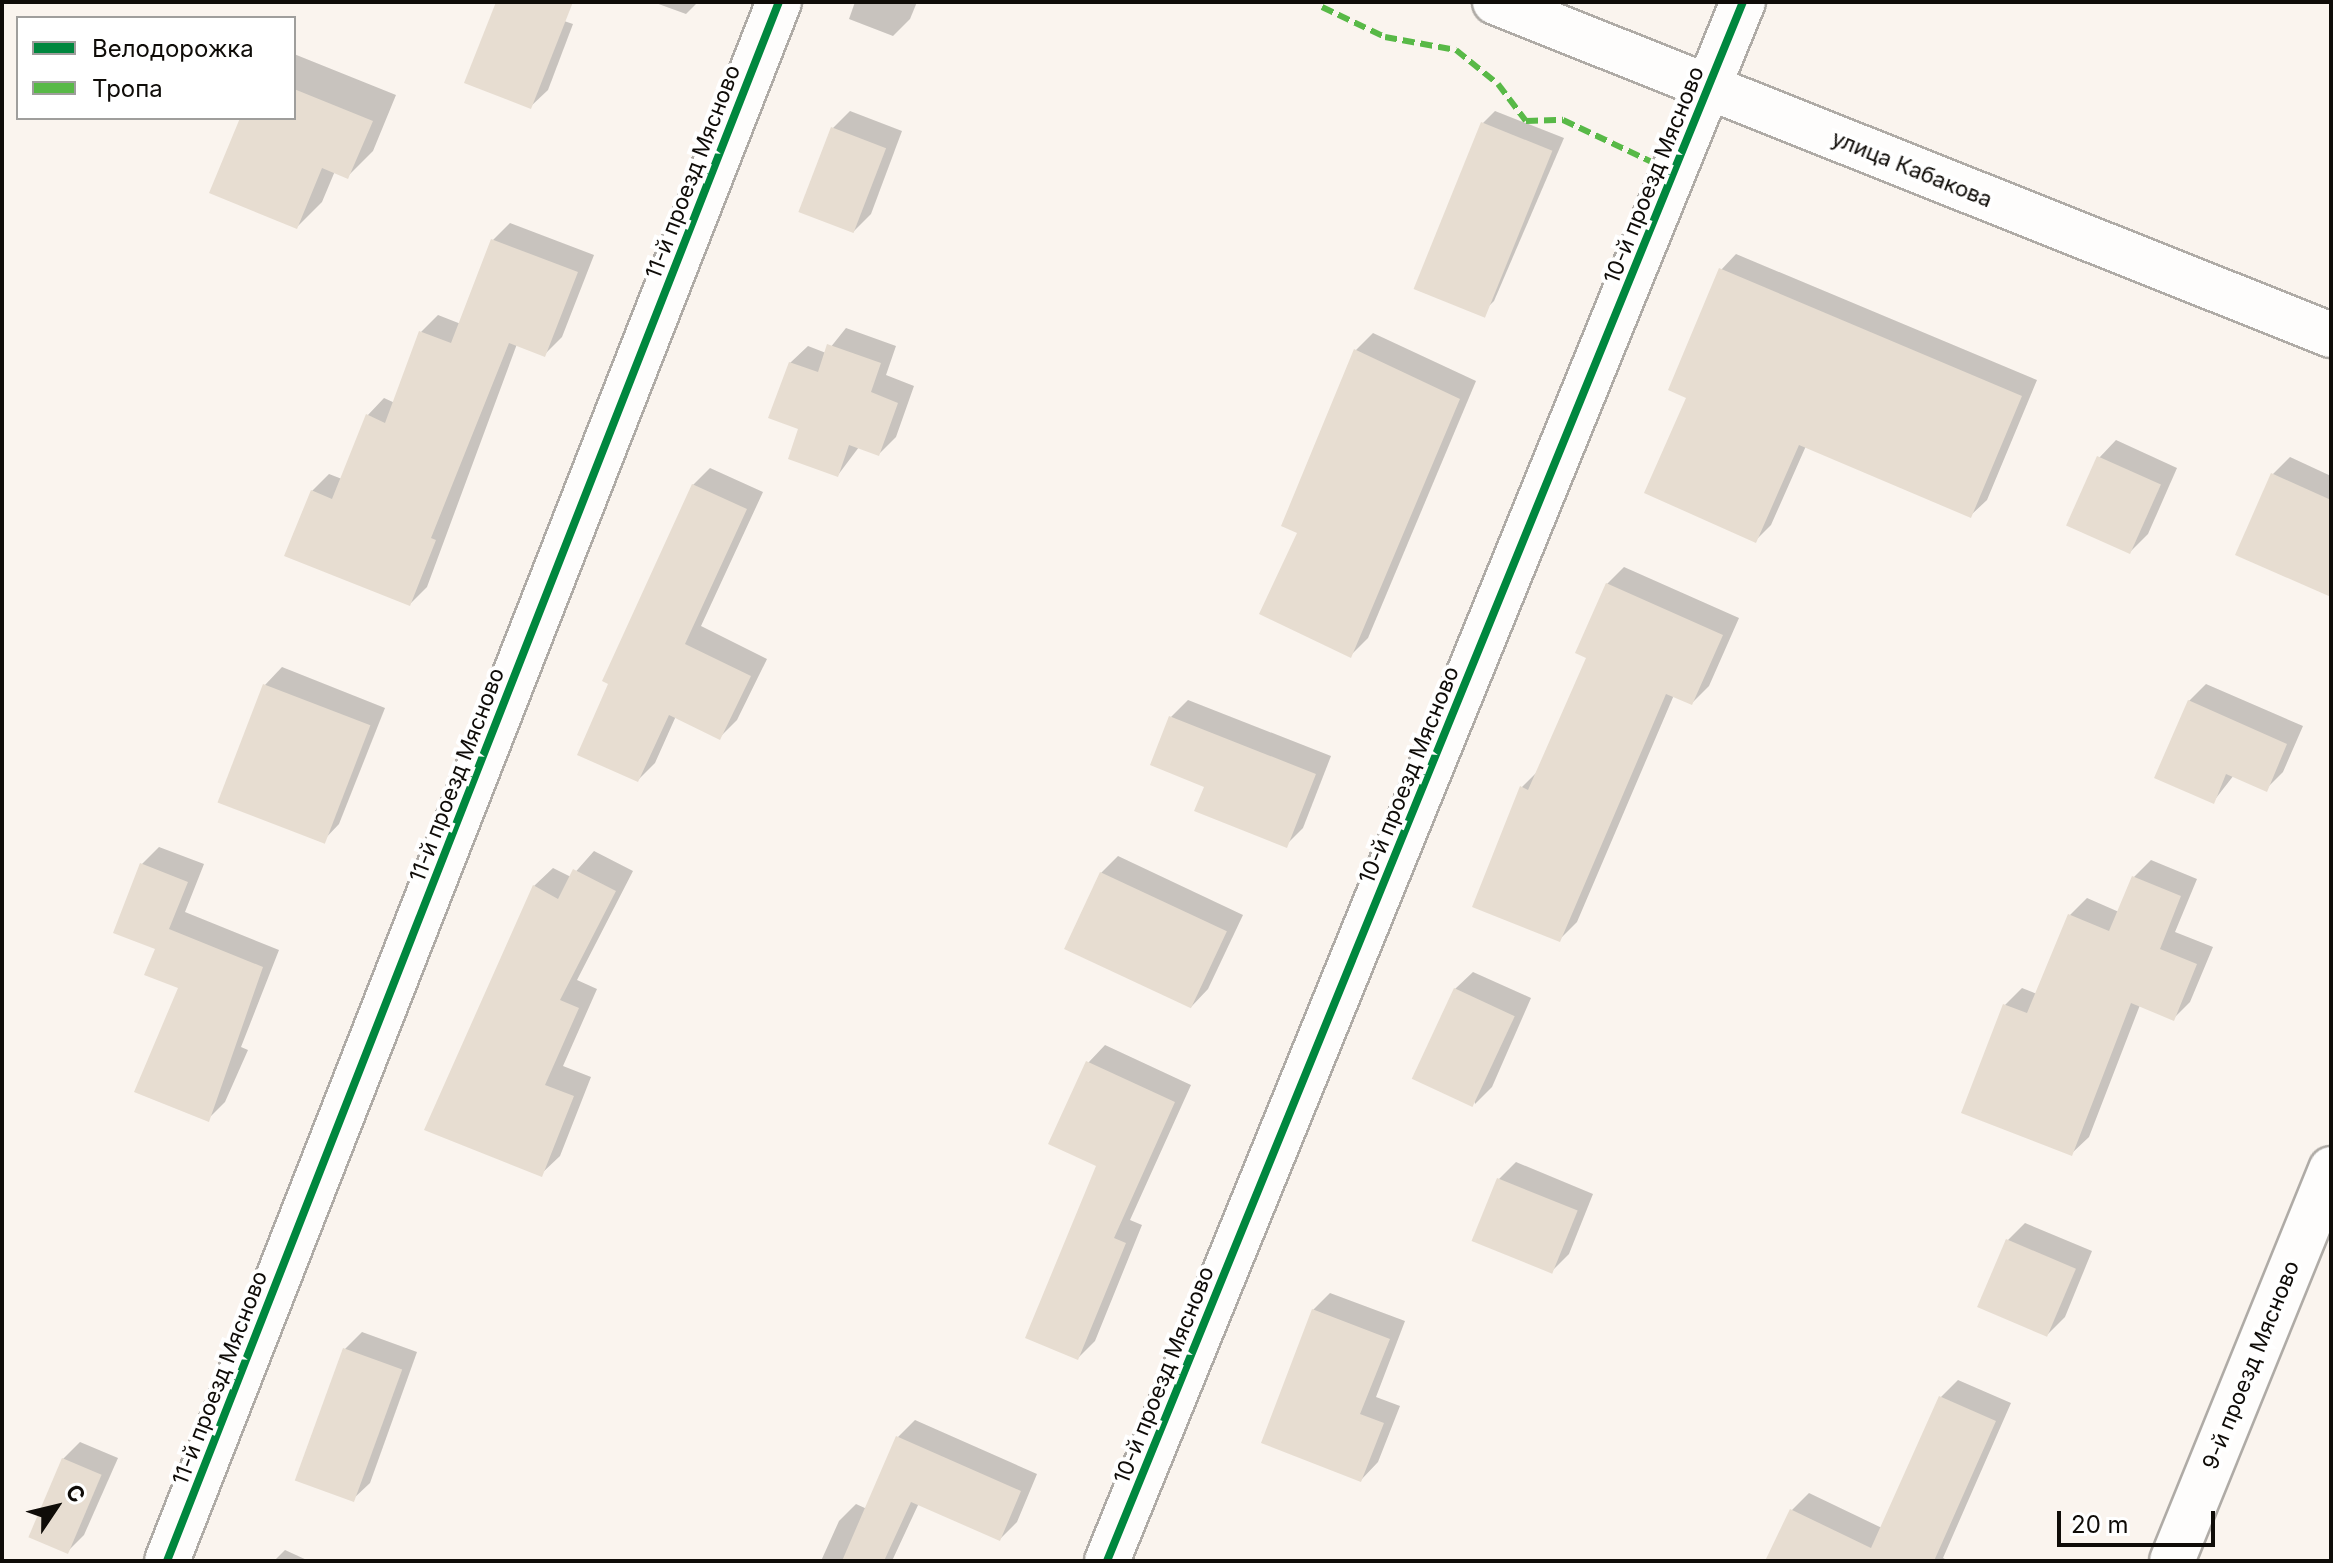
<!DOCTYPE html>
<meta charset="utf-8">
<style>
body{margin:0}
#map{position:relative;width:2333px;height:1563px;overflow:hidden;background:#faf4ee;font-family:Inter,sans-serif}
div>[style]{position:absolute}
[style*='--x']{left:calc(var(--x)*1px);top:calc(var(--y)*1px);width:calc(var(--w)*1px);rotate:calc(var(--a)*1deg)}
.shadow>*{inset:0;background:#0003}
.building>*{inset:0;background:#e7ddd1;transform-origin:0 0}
.roads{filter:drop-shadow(2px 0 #afaba6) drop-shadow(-2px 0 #afaba6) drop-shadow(0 2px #afaba6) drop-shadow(0 -2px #afaba6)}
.minor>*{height:44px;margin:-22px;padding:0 22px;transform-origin:22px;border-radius:22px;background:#fefdfc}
.quiet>*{height:6px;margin-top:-3px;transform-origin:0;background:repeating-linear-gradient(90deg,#58b947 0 12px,transparent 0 18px)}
.cycleway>*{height:8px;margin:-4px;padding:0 4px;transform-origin:4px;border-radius:4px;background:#00873e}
span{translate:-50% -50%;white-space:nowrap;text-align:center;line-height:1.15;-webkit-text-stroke:8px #fff;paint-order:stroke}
.street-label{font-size:22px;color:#0f0c08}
.frame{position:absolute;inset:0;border:4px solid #0f0c08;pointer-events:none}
.legend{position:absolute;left:16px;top:16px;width:280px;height:104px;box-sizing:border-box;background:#fff;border:2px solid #9f9e9c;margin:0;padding:10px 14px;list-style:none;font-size:24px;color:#0f0c08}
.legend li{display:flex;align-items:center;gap:16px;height:40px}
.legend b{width:40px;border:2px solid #9f9e9c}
.north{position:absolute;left:16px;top:1467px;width:80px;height:80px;-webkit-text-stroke:6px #fff;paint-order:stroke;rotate:55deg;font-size:22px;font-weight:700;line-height:32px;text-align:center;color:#0f0c08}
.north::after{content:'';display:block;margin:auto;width:28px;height:36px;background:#0f0c08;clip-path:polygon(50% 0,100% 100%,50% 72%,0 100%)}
.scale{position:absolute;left:2057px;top:1511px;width:158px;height:36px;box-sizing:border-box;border:4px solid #0f0c08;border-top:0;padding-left:10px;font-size:24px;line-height:28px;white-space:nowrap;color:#0f0c08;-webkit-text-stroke:6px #fff;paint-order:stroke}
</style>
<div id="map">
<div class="shadow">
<i style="clip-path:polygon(507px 2px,573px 24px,548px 90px,530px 107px)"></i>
<i style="clip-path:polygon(653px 2px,698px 2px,686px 14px)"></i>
<i style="clip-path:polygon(855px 2px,917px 2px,910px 19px,893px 36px,849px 19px)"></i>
<i style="clip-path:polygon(294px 54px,396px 95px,373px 151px,348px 176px,335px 171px,322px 202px,297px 227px,242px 118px,294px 118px)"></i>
<i style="clip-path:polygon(850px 111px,902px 131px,871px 214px,854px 231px,833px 128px)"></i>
<i style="clip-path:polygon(1495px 111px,1564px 138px,1494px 301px,1482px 313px,1482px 124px)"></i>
<i style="clip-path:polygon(510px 223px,594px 255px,562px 337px,545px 354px,517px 344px,427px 587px,410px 604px,312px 491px,329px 474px,342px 479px,367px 416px,384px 398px,395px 403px,421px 332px,438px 315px,461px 324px,493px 240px)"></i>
<i style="clip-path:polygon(1736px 254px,2037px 380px,1987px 500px,1971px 515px,1806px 446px,1771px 525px,1755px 541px,1689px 397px,1721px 270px)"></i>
<i style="clip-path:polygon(846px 328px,896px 346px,886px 375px,914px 386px,896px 437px,879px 454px,859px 447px,838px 475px,801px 428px,790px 363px,808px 346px,826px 353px)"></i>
<i style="clip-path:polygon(1373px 333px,1476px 381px,1368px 638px,1351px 655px,1300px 532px,1356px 350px)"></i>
<i style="clip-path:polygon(2116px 440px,2177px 468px,2148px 534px,2131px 551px,2099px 458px)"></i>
<i style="clip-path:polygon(2290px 457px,2331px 476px,2331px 595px,2272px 475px)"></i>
<i style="clip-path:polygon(710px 468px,763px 492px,701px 626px,767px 659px,737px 720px,719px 738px,676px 716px,655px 763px,638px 780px,693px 485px)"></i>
<i style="clip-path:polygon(1624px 567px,1739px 618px,1709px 686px,1692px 703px,1674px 695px,1577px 922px,1559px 940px,1522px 787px,1539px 770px,1588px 657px,1607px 584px)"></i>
<i style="clip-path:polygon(282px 667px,385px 708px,339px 824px,322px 842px,219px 801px,265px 685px)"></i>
<i style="clip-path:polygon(2206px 684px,2303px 726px,2283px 772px,2266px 789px,2234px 775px,2213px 802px,2189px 701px)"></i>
<i style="clip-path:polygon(1188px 700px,1331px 756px,1303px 828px,1286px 845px,1171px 717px)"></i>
<i style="clip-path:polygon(159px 847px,204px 864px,185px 912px,279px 950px,241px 1047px,248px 1050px,225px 1102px,208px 1119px,181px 987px,157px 948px,115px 932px,142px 864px)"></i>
<i style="clip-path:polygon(594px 851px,633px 871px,577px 980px,597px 989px,563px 1066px,591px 1077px,560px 1156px,541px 1174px,534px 886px,553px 868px,571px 877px)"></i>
<i style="clip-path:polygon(1118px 856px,1243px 915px,1208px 989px,1191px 1007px,1101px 873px)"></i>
<i style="clip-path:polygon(2151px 860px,2197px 879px,2175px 932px,2213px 947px,2190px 1002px,2173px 1019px,2140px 1005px,2089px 1137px,2071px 1154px,2005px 1005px,2022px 988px,2037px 994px,2070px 915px,2087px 898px,2119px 912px,2134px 877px)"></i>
<i style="clip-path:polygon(1473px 972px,1531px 998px,1492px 1087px,1475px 1104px,1455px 989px)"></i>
<i style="clip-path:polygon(1105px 1045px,1191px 1085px,1130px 1220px,1142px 1225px,1095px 1341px,1078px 1358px,1098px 1165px,1088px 1063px)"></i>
<i style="clip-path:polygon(1516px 1162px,1593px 1194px,1569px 1254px,1552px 1271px,1499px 1179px)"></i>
<i style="clip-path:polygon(2025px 1223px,2092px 1251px,2065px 1317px,2048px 1334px,1980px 1306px,2008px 1240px)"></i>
<i style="clip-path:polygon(1330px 1293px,1405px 1321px,1376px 1397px,1400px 1406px,1378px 1462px,1361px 1480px,1313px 1310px)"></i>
<i style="clip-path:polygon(362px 1332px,417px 1352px,370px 1483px,352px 1500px,345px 1349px)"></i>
<i style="clip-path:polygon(1958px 1380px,2011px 1403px,1943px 1558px,1949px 1561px,1768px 1561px,1792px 1510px,1809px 1493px,1882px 1528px,1941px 1397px)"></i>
<i style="clip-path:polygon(915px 1420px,1037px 1474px,1017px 1522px,1000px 1539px,919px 1503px,892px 1561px,821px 1561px,839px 1521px,856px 1504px,867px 1509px,898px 1437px)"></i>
<i style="clip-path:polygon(80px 1442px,118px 1458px,84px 1535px,66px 1553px,63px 1459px)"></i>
<i style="clip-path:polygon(285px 1550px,309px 1561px,274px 1561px)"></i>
</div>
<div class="building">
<i style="clip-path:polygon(496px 2px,573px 2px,531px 109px,464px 83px)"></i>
<i style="clip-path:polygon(294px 89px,373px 121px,348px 179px,322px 168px,297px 229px,209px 193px,240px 118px,294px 118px)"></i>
<i style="left:1481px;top:122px;width:77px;height:180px;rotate:22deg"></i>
<i style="left:831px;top:127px;width:59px;height:91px;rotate:21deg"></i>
<i style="clip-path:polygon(491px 239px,578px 272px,545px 357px,509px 343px,431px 538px,436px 540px,410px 606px,284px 556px,311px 490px,332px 499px,366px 414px,385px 423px,419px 331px,451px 343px)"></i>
<i style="clip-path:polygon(1719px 268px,2022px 396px,1971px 518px,1799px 445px,1756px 543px,1644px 493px,1686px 398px,1668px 390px)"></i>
<i style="clip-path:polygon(827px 344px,881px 363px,871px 392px,898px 403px,879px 456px,849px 445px,838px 477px,788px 459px,798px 429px,768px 418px,789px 362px,818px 372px)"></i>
<i style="clip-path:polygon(1354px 349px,1460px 399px,1351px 658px,1259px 614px,1297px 533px,1281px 526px)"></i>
<i style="left:2097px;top:456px;width:70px;height:76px;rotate:24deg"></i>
<i style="clip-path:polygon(2271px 473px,2331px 500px,2331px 597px,2235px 555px)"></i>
<i style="clip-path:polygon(692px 484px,747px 509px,685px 644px,751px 676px,720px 740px,669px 715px,638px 782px,577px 755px,608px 684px,602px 681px)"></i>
<i style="clip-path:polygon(1606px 583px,1723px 635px,1692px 705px,1666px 694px,1560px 942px,1472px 907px,1520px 786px,1528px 790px,1586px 658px,1575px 653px)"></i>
<i style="left:263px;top:684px;width:115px;height:127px;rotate:21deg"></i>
<i style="clip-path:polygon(2188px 700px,2287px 744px,2267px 792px,2226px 774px,2214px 804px,2154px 778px)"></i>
<i style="clip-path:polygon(1169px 716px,1316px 774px,1287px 848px,1194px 811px,1204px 787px,1150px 765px)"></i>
<i style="clip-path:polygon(140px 863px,188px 882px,169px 929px,263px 967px,209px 1122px,134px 1092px,178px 988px,144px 975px,155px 949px,113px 933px)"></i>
<i style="clip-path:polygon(573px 869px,616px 891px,560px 1000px,579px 1008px,545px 1085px,574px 1096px,542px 1177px,424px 1130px,533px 885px,558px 899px)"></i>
<i style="left:1100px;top:872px;width:140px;height:85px;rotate:25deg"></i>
<i style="clip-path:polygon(2132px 876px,2181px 896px,2160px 949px,2197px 964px,2174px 1021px,2131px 1003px,2072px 1156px,1961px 1113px,2003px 1004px,2027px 1013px,2068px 914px,2109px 931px)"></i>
<i style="left:1454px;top:988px;width:67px;height:100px;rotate:25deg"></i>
<i style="clip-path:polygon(1086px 1061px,1175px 1102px,1114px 1238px,1126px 1243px,1078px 1360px,1025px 1338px,1096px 1166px,1048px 1144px)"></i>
<i style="left:1497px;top:1178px;width:87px;height:68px;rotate:22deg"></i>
<i style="left:2006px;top:1239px;width:76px;height:74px;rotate:23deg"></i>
<i style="clip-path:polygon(1312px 1309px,1390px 1339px,1360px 1414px,1384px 1423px,1361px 1482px,1261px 1443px)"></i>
<i style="left:343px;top:1348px;width:63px;height:141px;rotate:20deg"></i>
<i style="clip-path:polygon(1939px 1396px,1996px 1421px,1934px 1561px,1765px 1561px,1790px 1509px,1871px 1548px)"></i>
<i style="clip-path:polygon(896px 1436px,1021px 1491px,1000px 1541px,911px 1502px,884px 1561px,842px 1561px)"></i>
<i style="left:62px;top:1458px;width:43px;height:86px;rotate:23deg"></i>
</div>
<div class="roads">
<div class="minor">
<i style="--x:1495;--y:2;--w:900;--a:21.72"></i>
<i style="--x:167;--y:1561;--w:1675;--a:-68.57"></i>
<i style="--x:1107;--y:1561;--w:1684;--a:-67.81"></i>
<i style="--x:2172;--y:1561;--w:423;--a:-67.9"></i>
</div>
</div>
<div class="quiet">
<i style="--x:1322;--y:7;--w:70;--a:25.5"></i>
<i style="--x:1385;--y:37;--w:72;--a:10.4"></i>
<i style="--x:1456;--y:50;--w:54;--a:39"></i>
<i style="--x:1498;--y:84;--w:46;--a:52.9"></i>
<i style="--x:1526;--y:121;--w:37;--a:-2"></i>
<i style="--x:1563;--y:120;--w:124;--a:25.3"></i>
</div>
<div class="cycleway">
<i style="--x:167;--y:1561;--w:1675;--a:-68.57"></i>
<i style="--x:1107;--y:1561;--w:1684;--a:-67.81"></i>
</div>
<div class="street-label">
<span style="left:1912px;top:169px;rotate:22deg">улица Кабакова</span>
<span style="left:693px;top:172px;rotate:-69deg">11-й проезд Мясново</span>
<span style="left:1654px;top:175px;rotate:-68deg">10-й проезд Мясново</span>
<span style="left:457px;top:775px;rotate:-69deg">11-й проезд Мясново</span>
<span style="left:1409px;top:775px;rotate:-68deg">10-й проезд Мясново</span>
<span style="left:2251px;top:1365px;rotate:-68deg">9-й проезд Мясново</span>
<span style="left:1164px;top:1375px;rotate:-68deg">10-й проезд Мясново</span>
<span style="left:220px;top:1378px;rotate:-69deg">11-й проезд Мясново</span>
</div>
<div class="frame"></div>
<ul class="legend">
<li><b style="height:10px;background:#00873e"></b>Велодорожка</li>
<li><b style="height:10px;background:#58b947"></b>Тропа</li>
</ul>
<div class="north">С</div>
<div class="scale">20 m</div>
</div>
